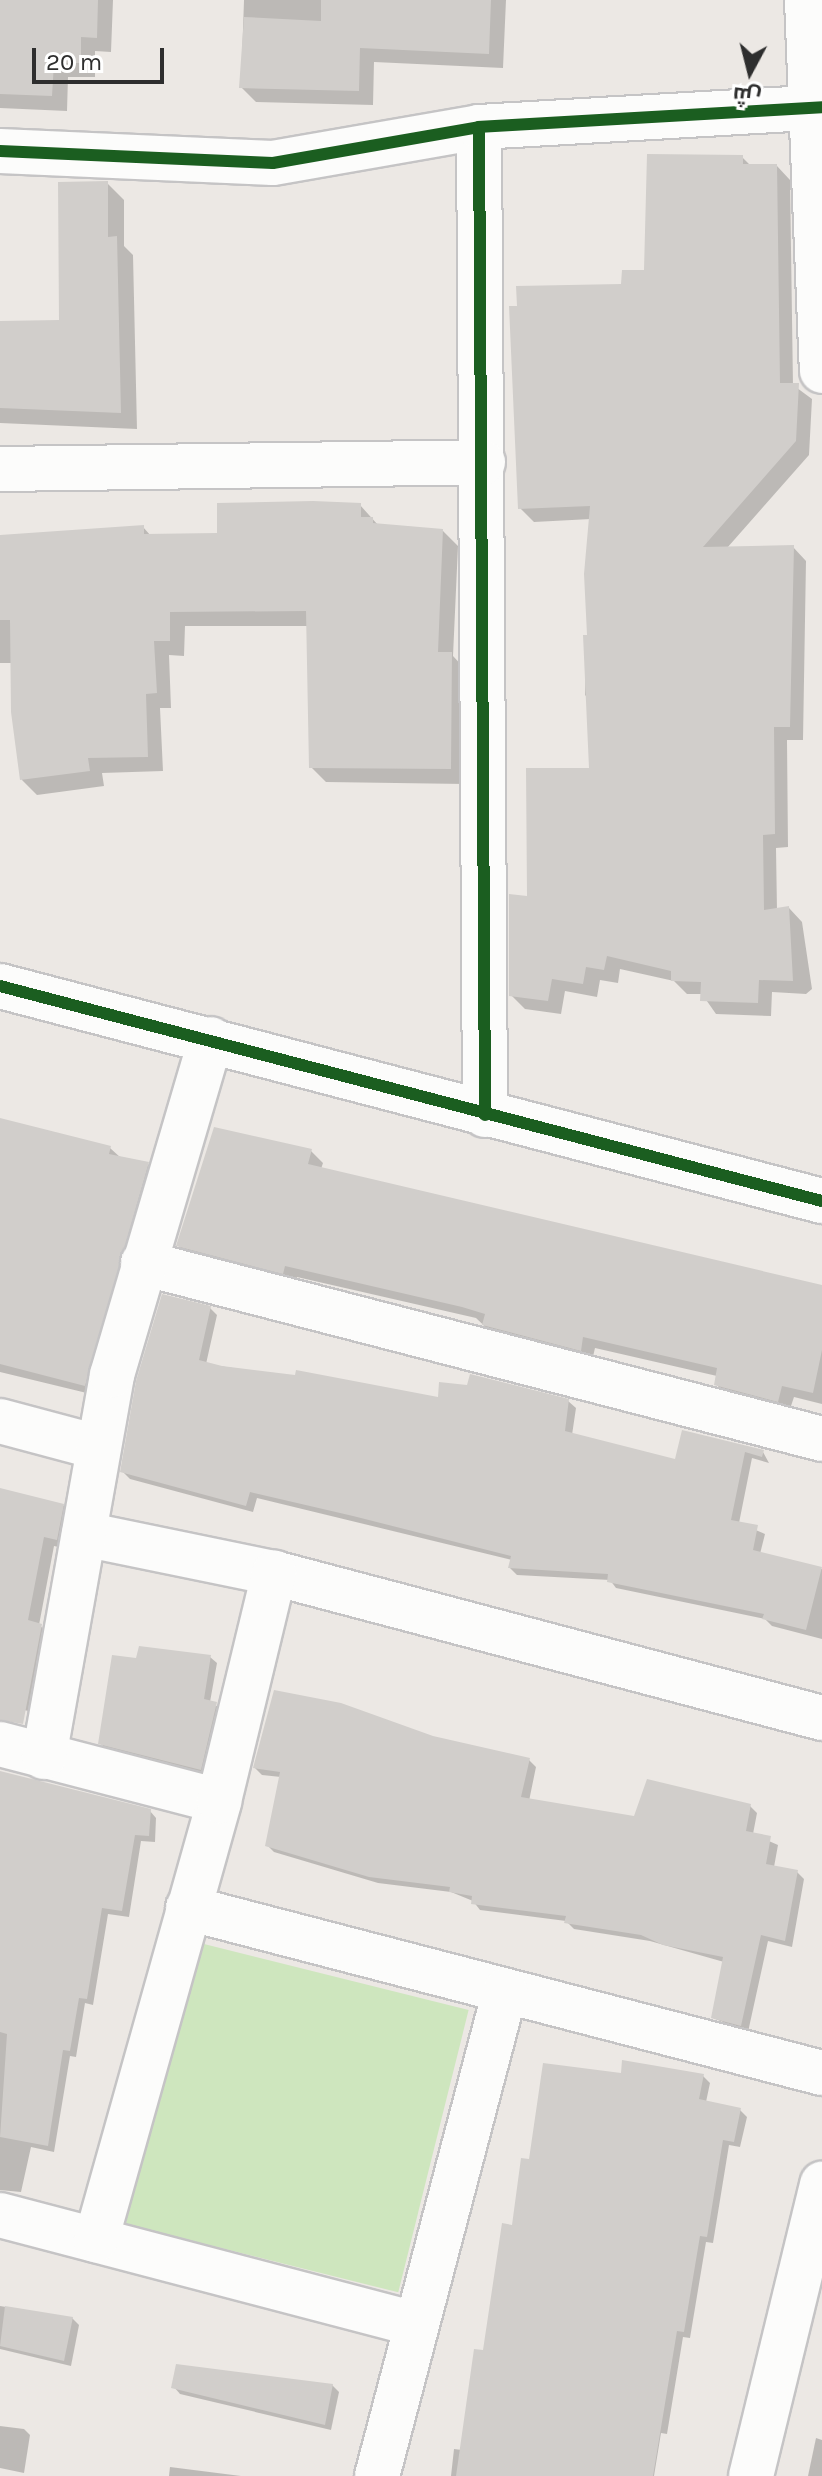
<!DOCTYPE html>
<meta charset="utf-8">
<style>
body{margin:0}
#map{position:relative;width:822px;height:2476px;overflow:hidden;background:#ece8e4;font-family:Karla,Cairo,sans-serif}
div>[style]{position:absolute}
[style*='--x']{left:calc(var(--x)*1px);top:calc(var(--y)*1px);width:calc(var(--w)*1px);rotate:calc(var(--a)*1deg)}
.green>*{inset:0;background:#cee6be;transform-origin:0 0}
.shadow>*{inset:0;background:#0003}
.building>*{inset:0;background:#d1cecb}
.roads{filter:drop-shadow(2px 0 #c5c4c5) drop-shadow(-2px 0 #c5c4c5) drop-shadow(0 2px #c5c4c5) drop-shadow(0 -2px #c5c4c5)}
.street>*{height:44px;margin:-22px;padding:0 22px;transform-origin:22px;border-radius:22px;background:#fcfcfb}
.secondary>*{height:44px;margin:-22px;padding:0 22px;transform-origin:22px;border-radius:22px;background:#fcfcfb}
.cycleway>*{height:12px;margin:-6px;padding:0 6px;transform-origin:6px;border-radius:6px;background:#1b5e20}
span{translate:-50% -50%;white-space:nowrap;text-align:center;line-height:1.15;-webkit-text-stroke:8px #fff;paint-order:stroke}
.north{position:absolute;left:710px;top:32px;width:80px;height:80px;-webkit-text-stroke:6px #fff;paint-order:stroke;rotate:187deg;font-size:22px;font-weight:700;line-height:32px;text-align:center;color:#2e2e2e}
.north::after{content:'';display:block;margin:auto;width:28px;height:36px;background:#2e2e2e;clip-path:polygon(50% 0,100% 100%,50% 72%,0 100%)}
.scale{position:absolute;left:32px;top:48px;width:132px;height:36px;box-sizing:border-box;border:4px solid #2e2e2e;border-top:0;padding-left:10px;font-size:24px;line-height:28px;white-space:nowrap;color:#2e2e2e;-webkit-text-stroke:6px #fff;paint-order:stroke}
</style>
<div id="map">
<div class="green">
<i style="left:196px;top:1942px;width:281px;height:291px;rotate:14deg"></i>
</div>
<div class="shadow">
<i style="clip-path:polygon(0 0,113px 0,111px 52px,95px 51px,95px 77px,68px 77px,67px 111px,0 108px)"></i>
<i style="clip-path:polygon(244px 0,506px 0,503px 68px,374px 62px,373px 105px,256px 102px,241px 87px)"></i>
<i style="clip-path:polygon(742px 157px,751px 166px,777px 166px,790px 180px,793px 385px,812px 399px,809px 455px,727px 548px,793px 547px,806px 561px,803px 740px,787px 740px,788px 847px,776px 848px,777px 910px,789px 908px,802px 922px,812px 989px,806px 994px,772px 992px,771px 1016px,716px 1014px,702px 994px,687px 994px,674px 981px,620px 969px,618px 983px,600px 980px,597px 997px,565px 991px,561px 1014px,525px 1009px,511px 995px,591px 770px,591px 701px,585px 695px,591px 519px,534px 522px,520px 508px,511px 308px,623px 286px,646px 273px)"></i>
<i style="clip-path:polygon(107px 183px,124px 200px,124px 246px,133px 255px,137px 429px,0 423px,0 323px,61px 322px)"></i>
<i style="clip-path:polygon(360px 505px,378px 525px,443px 531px,458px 546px,453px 656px,466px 670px,465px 784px,326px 782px,311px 767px,308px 626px,185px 626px,184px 656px,169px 655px,171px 708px,160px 708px,163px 771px,102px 773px,104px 786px,37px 795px,22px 780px,12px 663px,0 663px,0 536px,143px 527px,151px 536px,219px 535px)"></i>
<i style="clip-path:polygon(0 1120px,110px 1148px,121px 1158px,148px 1164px,158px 1174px,95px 1395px,0 1372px)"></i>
<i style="clip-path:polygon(215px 1129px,311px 1151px,323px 1163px,321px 1169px,822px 1286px,822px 1404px,794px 1397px,789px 1412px,728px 1397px,716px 1384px,717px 1376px,595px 1348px,592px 1361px,496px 1337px,476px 1318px,297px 1277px,295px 1284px,190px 1257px,178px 1245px)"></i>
<i style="clip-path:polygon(210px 1308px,217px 1315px,206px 1364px,439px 1399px,568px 1401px,576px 1408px,572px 1435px,677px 1461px,684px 1432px,763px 1452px,769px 1463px,752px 1458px,739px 1523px,765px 1534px,760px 1554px,822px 1569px,822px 1639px,772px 1626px,765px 1619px,616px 1588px,610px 1580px,517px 1575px,510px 1568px,512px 1560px,257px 1498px,253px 1512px,130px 1479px,122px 1471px)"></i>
<i style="clip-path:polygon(0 1491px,63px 1505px,73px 1516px,67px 1549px,54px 1546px,39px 1625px,52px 1636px,38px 1713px,0 1705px)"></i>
<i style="clip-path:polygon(210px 1657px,217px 1663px,210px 1702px,223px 1710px,207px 1776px,107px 1750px,100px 1743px,138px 1660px)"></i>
<i style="clip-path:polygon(433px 1738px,529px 1760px,536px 1767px,529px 1801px,635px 1819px,750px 1806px,757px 1813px,753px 1834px,778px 1845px,774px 1867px,797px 1872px,804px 1879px,792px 1947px,768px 1941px,748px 2032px,713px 2018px,724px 1962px,650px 1941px,574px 1929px,566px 1921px,480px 1910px,473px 1901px,451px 1892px,378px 1883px,274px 1852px,267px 1845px,281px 1777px,262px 1775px,255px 1768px)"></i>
<i style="clip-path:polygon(0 1790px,150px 1811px,156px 1818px,155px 1842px,141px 1841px,129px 1917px,108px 1914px,93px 2005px,85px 2003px,76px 2057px,70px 2056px,54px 2152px,31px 2147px,21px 2192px,0 2190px)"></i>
<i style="clip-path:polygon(623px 2075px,703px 2076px,710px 2083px,706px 2102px,740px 2110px,747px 2117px,740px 2147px,729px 2145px,713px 2243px,706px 2242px,690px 2338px,683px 2337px,667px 2434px,661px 2433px,654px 2476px,451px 2476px,454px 2449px,462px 2450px,531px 2162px)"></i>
<i style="clip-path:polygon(0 2306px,72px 2318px,79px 2325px,71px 2366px,0 2349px)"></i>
<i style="clip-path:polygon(332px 2385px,339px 2392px,331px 2430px,180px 2394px,174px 2387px)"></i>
<i style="clip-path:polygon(0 2426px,24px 2429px,30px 2435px,24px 2473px,0 2468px)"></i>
<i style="clip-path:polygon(816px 2438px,822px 2440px,822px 2476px,808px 2476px)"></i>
<i style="clip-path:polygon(170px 2467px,241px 2476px,169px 2476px)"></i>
</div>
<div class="building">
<i style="clip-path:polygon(0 0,98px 0,97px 38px,81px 37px,81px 63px,54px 63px,52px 96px,0 94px)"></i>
<i style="clip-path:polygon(321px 0,491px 0,489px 54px,360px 48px,359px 91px,239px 88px,244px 17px,321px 21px)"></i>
<i style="clip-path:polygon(647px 154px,743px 155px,743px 164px,777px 164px,780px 383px,799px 383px,796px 441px,703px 547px,794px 545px,790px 727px,774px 727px,775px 834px,763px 835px,764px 910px,789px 906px,793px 981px,759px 980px,758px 1003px,700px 1001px,701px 982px,671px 981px,671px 971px,607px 956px,604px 970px,586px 967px,583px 984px,552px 979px,548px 1001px,509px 996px,509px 894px,527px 896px,526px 768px,589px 768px,583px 635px,587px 635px,584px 574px,590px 506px,518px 509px,509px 306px,517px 306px,516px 286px,621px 284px,622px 270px,644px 270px)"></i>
<i style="clip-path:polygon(108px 181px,108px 237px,117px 236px,121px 413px,0 408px,0 321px,59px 320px,58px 182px)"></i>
<i style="clip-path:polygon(313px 501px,361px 503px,361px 517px,373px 517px,373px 523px,443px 529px,438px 652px,452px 652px,451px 769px,309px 768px,306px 611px,170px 612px,170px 641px,154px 641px,157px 693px,146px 694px,148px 757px,88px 758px,90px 771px,20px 780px,11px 712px,10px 620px,0 620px,0 535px,144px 525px,144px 534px,217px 533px,217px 503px)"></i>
<i style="clip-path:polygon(0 1118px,111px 1146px,109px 1154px,149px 1162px,85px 1386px,0 1364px)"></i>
<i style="clip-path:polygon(214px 1127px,312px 1149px,308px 1164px,822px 1285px,822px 1350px,813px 1393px,782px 1386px,778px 1402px,714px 1385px,717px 1368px,583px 1337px,581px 1351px,482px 1325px,485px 1314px,462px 1307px,285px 1266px,283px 1274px,176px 1246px)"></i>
<i style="clip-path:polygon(162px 1294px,211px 1306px,199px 1360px,222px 1366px,295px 1375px,296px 1370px,438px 1397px,439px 1382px,467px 1385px,470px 1374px,569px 1399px,565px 1431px,675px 1459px,682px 1430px,764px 1450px,762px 1457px,745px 1452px,731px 1520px,758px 1525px,753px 1550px,822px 1567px,806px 1630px,762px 1619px,764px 1614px,607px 1582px,608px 1574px,508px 1568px,511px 1556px,353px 1516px,250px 1492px,246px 1506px,120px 1472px,136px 1381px)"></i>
<i style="clip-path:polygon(0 1488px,64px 1504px,57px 1540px,44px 1537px,28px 1620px,42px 1624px,23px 1724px,0 1720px)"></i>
<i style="clip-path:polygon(139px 1646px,211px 1655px,204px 1699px,217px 1702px,201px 1770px,98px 1744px,112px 1655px,136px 1658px)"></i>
<i style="clip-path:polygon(274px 1690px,341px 1703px,433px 1736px,530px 1758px,521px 1797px,634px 1816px,647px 1779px,751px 1804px,746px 1831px,771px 1836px,766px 1864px,798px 1870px,785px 1941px,761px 1935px,741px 2026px,711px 2018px,723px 1957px,663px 1945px,641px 1935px,564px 1923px,566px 1916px,471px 1904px,472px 1896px,449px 1892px,450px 1887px,369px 1877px,265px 1846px,280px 1772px,253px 1768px)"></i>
<i style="clip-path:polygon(0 1771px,151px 1809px,149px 1836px,135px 1835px,122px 1911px,102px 1908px,87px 1999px,79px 1998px,70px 2051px,63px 2050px,48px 2146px,0 2137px,7px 2034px,0 2032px)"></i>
<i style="clip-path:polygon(622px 2060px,704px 2074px,699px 2099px,741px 2108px,734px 2142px,723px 2140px,707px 2237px,700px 2236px,684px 2332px,677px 2331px,653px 2476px,456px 2476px,474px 2349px,483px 2350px,502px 2223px,512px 2225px,521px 2158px,529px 2159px,543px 2063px,621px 2073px)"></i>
<i style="clip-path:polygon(5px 2306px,73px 2317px,64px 2361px,0 2346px)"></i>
<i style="clip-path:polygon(176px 2364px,333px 2384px,325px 2425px,171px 2388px)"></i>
</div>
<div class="roads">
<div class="street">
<i style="--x:807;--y:0;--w:371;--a:87.7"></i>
<i style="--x:479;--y:127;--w:988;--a:89.65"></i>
<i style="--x:0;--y:151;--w:273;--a:2.5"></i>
<i style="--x:273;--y:163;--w:209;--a:-9.9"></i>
<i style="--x:479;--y:127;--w:344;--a:-3.3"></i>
<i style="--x:0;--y:469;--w:483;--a:-0.8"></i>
<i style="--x:143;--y:1263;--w:701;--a:14.53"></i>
<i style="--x:0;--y:1421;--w:100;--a:15"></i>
<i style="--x:84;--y:1534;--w:194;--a:11.6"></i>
<i style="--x:274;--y:1573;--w:567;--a:14.82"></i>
<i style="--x:0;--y:1744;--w:226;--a:14.6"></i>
<i style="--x:44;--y:1757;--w:388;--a:-79.9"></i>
<i style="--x:112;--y:1375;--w:350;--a:-73.6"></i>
<i style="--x:188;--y:1908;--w:655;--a:14.59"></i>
<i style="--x:0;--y:2215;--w:430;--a:14.7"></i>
<i style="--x:96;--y:2240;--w:456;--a:-74.3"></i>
<i style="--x:219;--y:1801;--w:235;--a:-76.4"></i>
<i style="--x:377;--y:2476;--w:502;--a:-75.22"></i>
<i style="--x:751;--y:2476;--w:301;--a:-76.3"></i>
</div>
<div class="secondary">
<i style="--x:0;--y:986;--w:850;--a:14.66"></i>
</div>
</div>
<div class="cycleway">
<i style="--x:479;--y:127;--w:988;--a:89.65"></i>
<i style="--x:0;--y:151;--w:273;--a:2.5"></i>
<i style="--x:273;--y:163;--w:209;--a:-9.9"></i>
<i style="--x:479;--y:127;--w:344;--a:-3.3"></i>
<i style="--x:0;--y:986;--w:850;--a:14.66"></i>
</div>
<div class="north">ش</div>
<div class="scale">20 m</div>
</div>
